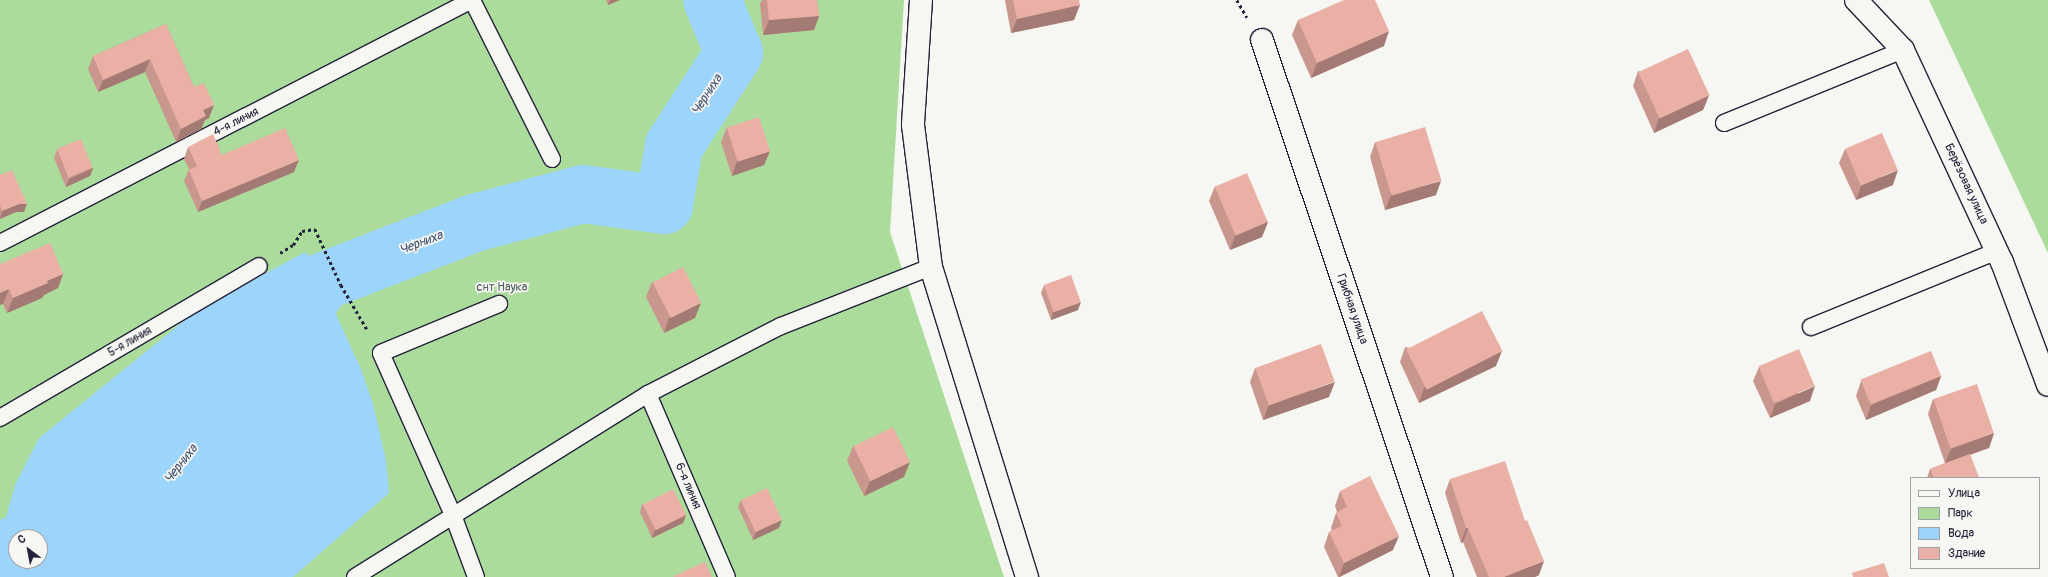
<!DOCTYPE html>
<meta charset="utf-8">
<style>
body{margin:0}
#map{position:relative;width:2048px;height:577px;overflow:hidden;background:#f6f6f2;font-family:Pangolin,sans-serif}
div>[style]{position:absolute}
[style*='--x']{left:calc(var(--x)*1px);top:calc(var(--y)*1px);width:calc(var(--w)*1px);rotate:calc(var(--a)*1deg)}
.green>*{inset:0;background:#acdc9c}
.water>*{inset:0;background:#9cd4fc}
.river>*{height:58px;margin:-29px;padding:0 29px;transform-origin:29px;border-radius:29px;background:#9cd4fc}
.path>*{height:2.5px;margin-top:-1.25px;transform-origin:0;background:repeating-linear-gradient(90deg,#22223b 0 3px,transparent 0 6px)}
.roads{filter:drop-shadow(1px 0 #22223b) drop-shadow(-1px 0 #22223b) drop-shadow(0 1px #22223b) drop-shadow(0 -1px #22223b)}
.service>*{height:16px;margin:-8px;padding:0 8px;transform-origin:8px;border-radius:8px;background:#f6f6f2}
.minor>*{height:22px;margin:-11px;padding:0 11px;transform-origin:11px;border-radius:11px;background:#f6f6f2}
.wall>*{inset:0;background:#c9978e}
.shaded-wall>*{inset:0;background:#a47b74}
.building>*{inset:0;background:#eab0a5;transform-origin:0 0}
span{translate:-50% -50%;white-space:nowrap;text-align:center;line-height:1.15;-webkit-text-stroke:3.5px #f6f6f2;paint-order:stroke}
.street-label{font-size:12px;color:#22223b}
.park-label{font-size:12px;color:#4b5a58}
.water-label{font-size:13px;color:#475775;font-style:italic}
.legend{position:absolute;left:1910px;top:477px;width:130px;height:92px;box-sizing:border-box;background:#f6f6f2;border:1px solid #a1a1a9;margin:0;padding:5px 7px;list-style:none;font-size:12px;color:#22223b}
.legend li{display:flex;align-items:center;gap:8px;height:20px}
.legend b{width:20px;border:1px solid #a1a1a9}
.north{position:absolute;left:8px;top:529px;width:40px;height:40px;box-sizing:border-box;background:#f6f6f2;border:1px solid #a1a1a9;border-radius:50%;rotate:328deg;font-size:11px;font-weight:700;line-height:16px;text-align:center;color:#22223b}
.north::after{content:'';display:block;margin:auto;width:14px;height:18px;background:#22223b;clip-path:polygon(50% 0,100% 100%,50% 72%,0 100%)}
</style>
<div id="map">
<div class="green">
<i style="clip-path:polygon(evenodd,0 0,904px 0,890px 232px,1004px 577px,0 577px,0 0,16px 537px,40px 537px,40px 561px,16px 561px,16px 537px)"></i>
<i style="clip-path:polygon(1929px 0,2048px 0,2048px 253px)"></i>
</div>
<div class="water">
<i style="clip-path:polygon(evenodd,305px 252px,321px 269px,329px 299px,361px 369px,373px 404px,386px 460px,389px 493px,293px 577px,0 577px,0 520px,6px 517px,15px 485px,39px 438px,195px 312px,305px 252px,16px 537px,40px 537px,40px 561px,16px 561px,16px 537px)"></i>
</div>
<div class="river">
<i style="--x:274;--y:344;--w:80;--a:-51.6"></i>
<i style="--x:324;--y:281;--w:161;--a:-21.1"></i>
<i style="--x:474;--y:223;--w:113;--a:-14.9"></i>
<i style="--x:583;--y:194;--w:82;--a:7.7"></i>
<i style="--x:664;--y:205;--w:60;--a:-80.4"></i>
<i style="--x:674;--y:146;--w:111;--a:-57.2"></i>
<i style="--x:734;--y:53;--w:57;--a:-112.5"></i>
</div>
<div class="path">
<i style="--x:1237;--y:0;--w:20;--a:60"></i>
<i style="--x:280;--y:253;--w:15;--a:-32"></i>
<i style="--x:293;--y:245;--w:17;--a:-57"></i>
<i style="--x:302;--y:231;--w:13;--a:-9"></i>
<i style="--x:315;--y:229;--w:62;--a:65.1"></i>
<i style="--x:341;--y:285;--w:53;--a:59.6"></i>
</div>
<div class="roads">
<div class="service">
<i style="--x:1724;--y:123;--w:193;--a:-22.2"></i>
<i style="--x:0;--y:243;--w:531;--a:-27.24"></i>
<i style="--x:472;--y:0;--w:178;--a:63.3"></i>
<i style="--x:1811;--y:327;--w:201;--a:-22.2"></i>
<i style="--x:648;--y:394;--w:199;--a:66.7"></i>
<i style="--x:0;--y:418;--w:300;--a:-30.4"></i>
<i style="--x:355;--y:577;--w:345;--a:-32"></i>
<i style="--x:648;--y:394;--w:149;--a:-27.1"></i>
<i style="--x:781;--y:326;--w:161;--a:-21.5"></i>
<i style="--x:476;--y:577;--w:66;--a:-110.4"></i>
<i style="--x:453;--y:515;--w:177;--a:-114"></i>
<i style="--x:381;--y:353;--w:128;--a:-22.6"></i>
</div>
<div class="minor">
<i style="--x:921;--y:0;--w:125;--a:93.7"></i>
<i style="--x:913;--y:125;--w:143;--a:82.8"></i>
<i style="--x:931;--y:267;--w:325;--a:72.8"></i>
<i style="--x:1856;--y:0;--w:69;--a:46.8"></i>
<i style="--x:1903;--y:50;--w:234;--a:65"></i>
<i style="--x:2002;--y:262;--w:131;--a:69.5"></i>
<i style="--x:1262;--y:40;--w:566;--a:71.47"></i>
</div>
</div>
<div class="wall">
<i style="clip-path:polygon(606px 0,620px 0,608px 5px)"></i>
<i style="clip-path:polygon(762px 0,817px 0,819px 16px,814px 30px,763px 35px,760px 4px)"></i>
<i style="clip-path:polygon(1005px 0,1079px 0,1074px 20px,1011px 33px)"></i>
<i style="clip-path:polygon(1298px 20px,1384px 46px,1311px 78px,1292px 35px)"></i>
<i style="clip-path:polygon(166px 24px,194px 87px,209px 118px,205px 120px,201px 129px,176px 142px,145px 72px,98px 92px,88px 69px,93px 56px)"></i>
<i style="clip-path:polygon(1638px 71px,1709px 95px,1703px 110px,1654px 133px,1633px 86px)"></i>
<i style="clip-path:polygon(727px 127px,770px 151px,764px 165px,732px 176px,721px 142px)"></i>
<i style="clip-path:polygon(1375px 142px,1436px 195px,1385px 210px,1370px 157px)"></i>
<i style="clip-path:polygon(188px 147px,222px 155px,294px 172px,198px 212px,184px 181px,189px 169px,184px 159px)"></i>
<i style="clip-path:polygon(1845px 149px,1893px 185px,1856px 200px,1839px 163px)"></i>
<i style="clip-path:polygon(57px 150px,93px 168px,90px 176px,66px 187px,54px 158px)"></i>
<i style="clip-path:polygon(0 175px,24px 212px,16px 212px,0 219px)"></i>
<i style="clip-path:polygon(1215px 186px,1268px 222px,1262px 237px,1230px 250px,1209px 201px)"></i>
<i style="clip-path:polygon(0 264px,63px 274px,58px 288px,44px 295px,42px 298px,7px 313px,3px 304px)"></i>
<i style="clip-path:polygon(652px 282px,695px 318px,664px 333px,646px 297px)"></i>
<i style="clip-path:polygon(1044px 285px,1078px 310px,1051px 320px,1041px 293px)"></i>
<i style="clip-path:polygon(1405px 347px,1496px 366px,1419px 403px,1400px 362px)"></i>
<i style="clip-path:polygon(1759px 367px,1810px 401px,1770px 418px,1753px 381px)"></i>
<i style="clip-path:polygon(1255px 368px,1329px 397px,1263px 420px,1250px 382px)"></i>
<i style="clip-path:polygon(1941px 376px,1936px 390px,1866px 420px,1856px 396px,1861px 381px)"></i>
<i style="clip-path:polygon(1933px 399px,1994px 433px,1989px 448px,1970px 455px,1979px 478px,1927px 478px,1930px 469px,1945px 463px,1928px 414px)"></i>
<i style="clip-path:polygon(853px 446px,904px 477px,864px 496px,847px 461px)"></i>
<i style="clip-path:polygon(1450px 479px,1539px 575px,1535px 577px,1477px 577px,1463px 542px,1461px 543px,1445px 493px)"></i>
<i style="clip-path:polygon(1340px 491px,1393px 550px,1340px 577px,1338px 577px,1324px 547px,1329px 532px,1332px 530px,1331px 528px,1336px 513px,1337px 512px,1335px 506px)"></i>
<i style="clip-path:polygon(741px 500px,779px 528px,753px 540px,738px 507px)"></i>
<i style="clip-path:polygon(642px 504px,686px 515px,683px 523px,652px 538px,640px 512px)"></i>
</div>
<div class="shaded-wall">
<i style="clip-path:polygon(610px 0,620px 0,608px 5px)"></i>
<i style="clip-path:polygon(1080px 5px,1074px 20px,1011px 33px,1017px 19px)"></i>
<i style="clip-path:polygon(819px 16px,814px 30px,763px 35px,769px 20px)"></i>
<i style="clip-path:polygon(1389px 31px,1384px 46px,1311px 78px,1317px 63px)"></i>
<i style="clip-path:polygon(150px 59px,145px 72px,98px 92px,103px 80px)"></i>
<i style="clip-path:polygon(1709px 95px,1703px 110px,1654px 133px,1659px 118px)"></i>
<i style="clip-path:polygon(214px 105px,209px 118px,205px 120px,201px 129px,176px 142px,181px 129px,203px 110px)"></i>
<i style="clip-path:polygon(770px 151px,764px 165px,732px 176px,737px 161px)"></i>
<i style="clip-path:polygon(299px 160px,294px 172px,198px 212px,202px 201px)"></i>
<i style="clip-path:polygon(93px 168px,90px 176px,66px 187px,69px 179px)"></i>
<i style="clip-path:polygon(1898px 170px,1893px 185px,1856px 200px,1861px 186px)"></i>
<i style="clip-path:polygon(1441px 181px,1436px 195px,1385px 210px,1391px 195px)"></i>
<i style="clip-path:polygon(19px 204px,27px 204px,24px 212px,16px 212px,0 219px,2px 211px)"></i>
<i style="clip-path:polygon(1268px 222px,1262px 237px,1230px 250px,1235px 236px)"></i>
<i style="clip-path:polygon(63px 274px,58px 288px,44px 295px,42px 298px,7px 313px,13px 298px,47px 281px)"></i>
<i style="clip-path:polygon(9px 289px,3px 304px,0 305px,0 293px)"></i>
<i style="clip-path:polygon(1081px 302px,1078px 310px,1051px 320px,1053px 312px)"></i>
<i style="clip-path:polygon(701px 303px,695px 318px,664px 333px,669px 318px)"></i>
<i style="clip-path:polygon(1502px 351px,1496px 366px,1419px 403px,1424px 388px)"></i>
<i style="clip-path:polygon(1941px 376px,1936px 390px,1866px 420px,1871px 405px)"></i>
<i style="clip-path:polygon(1335px 382px,1329px 397px,1263px 420px,1269px 405px)"></i>
<i style="clip-path:polygon(1815px 386px,1810px 401px,1770px 418px,1775px 404px)"></i>
<i style="clip-path:polygon(1994px 433px,1989px 448px,1945px 463px,1951px 449px)"></i>
<i style="clip-path:polygon(910px 462px,904px 477px,864px 496px,870px 481px)"></i>
<i style="clip-path:polygon(686px 515px,683px 523px,652px 538px,655px 530px)"></i>
<i style="clip-path:polygon(782px 520px,779px 528px,753px 540px,756px 532px)"></i>
<i style="clip-path:polygon(1466px 528px,1468px 528px,1463px 542px,1461px 543px)"></i>
<i style="clip-path:polygon(1399px 536px,1393px 550px,1339px 577px,1344px 563px)"></i>
<i style="clip-path:polygon(1544px 561px,1539px 575px,1535px 577px,1504px 577px)"></i>
</div>
<div class="building">
<i style="clip-path:polygon(767px 0,817px 0,819px 16px,769px 20px)"></i>
<i style="clip-path:polygon(1013px 0,1079px 0,1080px 5px,1017px 19px)"></i>
<i style="clip-path:polygon(1344px 0,1375px 0,1389px 31px,1317px 63px,1298px 20px)"></i>
<i style="clip-path:polygon(166px 24px,194px 87px,204px 83px,214px 105px,203px 110px,206px 116px,181px 129px,150px 59px,103px 80px,93px 56px)"></i>
<i style="left:1688px;top:49px;width:51px;height:55px;rotate:65deg"></i>
<i style="left:759px;top:117px;width:36px;height:34px;rotate:72deg"></i>
<i style="left:1425px;top:127px;width:56px;height:52px;rotate:73deg"></i>
<i style="clip-path:polygon(285px 128px,299px 160px,202px 201px,189px 170px,197px 166px,188px 147px,213px 134px,222px 155px)"></i>
<i style="left:1882px;top:133px;width:40px;height:40px;rotate:67deg"></i>
<i style="left:81px;top:139px;width:31px;height:26px;rotate:68deg"></i>
<i style="clip-path:polygon(12px 170px,27px 204px,19px 204px,2px 211px,0 205px,0 175px)"></i>
<i style="left:1247px;top:173px;width:53px;height:35px;rotate:67deg"></i>
<i style="clip-path:polygon(50px 243px,63px 274px,47px 281px,48px 283px,13px 298px,9px 289px,0 293px,0 264px)"></i>
<i style="left:683px;top:267px;width:40px;height:34px;rotate:63deg"></i>
<i style="left:1071px;top:275px;width:29px;height:29px;rotate:70deg"></i>
<i style="left:1482px;top:311px;width:45px;height:85px;rotate:63deg"></i>
<i style="left:1321px;top:344px;width:40px;height:70px;rotate:70deg"></i>
<i style="left:1799px;top:349px;width:40px;height:44px;rotate:67deg"></i>
<i style="left:1931px;top:351px;width:27px;height:76px;rotate:68deg"></i>
<i style="left:1977px;top:384px;width:52px;height:46px;rotate:71deg"></i>
<i style="left:893px;top:427px;width:39px;height:44px;rotate:64deg"></i>
<i style="clip-path:polygon(1970px 454px,1979px 478px,1934px 478px,1930px 469px)"></i>
<i style="clip-path:polygon(1505px 461px,1525px 521px,1527px 520px,1544px 561px,1504px 577px,1489px 577px,1468px 528px,1466px 528px,1450px 479px)"></i>
<i style="clip-path:polygon(1370px 476px,1399px 536px,1344px 563px,1329px 532px,1342px 526px,1336px 513px,1347px 507px,1340px 491px)"></i>
<i style="left:767px;top:488px;width:35px;height:29px;rotate:65deg"></i>
<i style="left:673px;top:489px;width:29px;height:34px;rotate:63deg"></i>
<i style="clip-path:polygon(705px 562px,712px 577px,674px 577px,674px 576px)"></i>
<i style="clip-path:polygon(1884px 563px,1889px 577px,1853px 577px,1852px 573px)"></i>
</div>
<div class="street-label">
<span style="left:236px;top:122px;rotate:-27deg">4-я линия</span>
<span style="left:1966px;top:184px;rotate:65deg">Берёзовая улица</span>
<span style="left:1352px;top:309px;rotate:71deg">Грибная улица</span>
<span style="left:130px;top:342px;rotate:-30deg">5-я линия</span>
<span style="left:688px;top:486px;rotate:67deg">6-я линия</span>
</div>
<div class="park-label">
<span style="left:502px;top:288px">снт Наука</span>
</div>
<div class="water-label">
<span style="left:707px;top:95px;rotate:-57deg">Черниха</span>
<span style="left:421px;top:243px;rotate:-21deg">Черниха</span>
<span style="left:181px;top:464px;rotate:-52deg">Черниха</span>
</div>
<ul class="legend">
<li><b style="height:5px;background:#f6f6f2"></b>Улица</li>
<li><b style="height:11px;background:#acdc9c"></b>Парк</li>
<li><b style="height:11px;background:#9cd4fc"></b>Вода</li>
<li><b style="height:11px;background:#eab0a5"></b>Здание</li>
</ul>
<div class="north">С</div>
</div>
